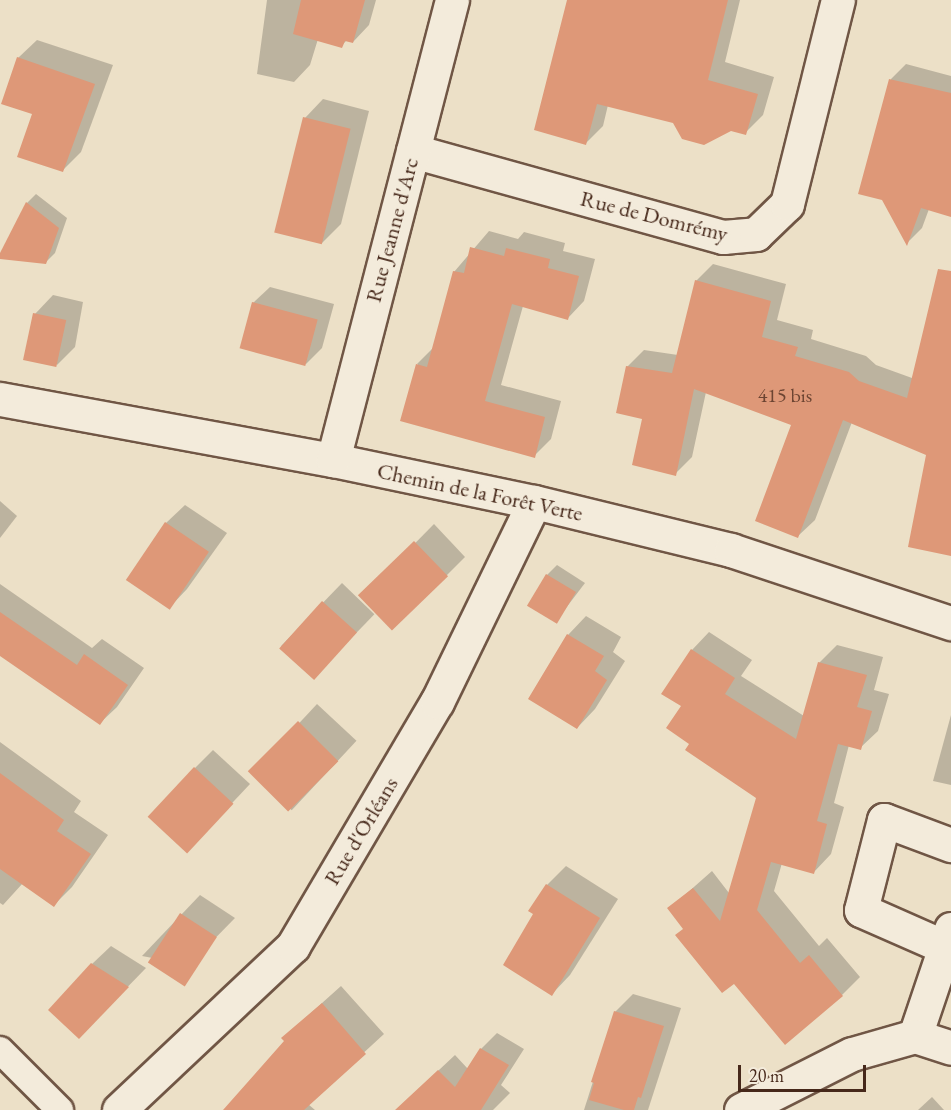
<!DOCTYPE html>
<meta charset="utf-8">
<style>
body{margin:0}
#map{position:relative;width:951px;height:1110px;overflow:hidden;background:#ece0c7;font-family:"EB Garamond",serif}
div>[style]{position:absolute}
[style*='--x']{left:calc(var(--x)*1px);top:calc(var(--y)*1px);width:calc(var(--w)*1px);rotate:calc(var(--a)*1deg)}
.shadow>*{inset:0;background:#0003;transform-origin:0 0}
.building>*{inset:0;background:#de9878;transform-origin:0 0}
.roads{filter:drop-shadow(2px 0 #705645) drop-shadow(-2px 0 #705645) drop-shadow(0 2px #705645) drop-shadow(0 -2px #705645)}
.lane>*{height:26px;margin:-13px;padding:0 13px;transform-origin:13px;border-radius:13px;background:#f3ebdb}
.street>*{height:33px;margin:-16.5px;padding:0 16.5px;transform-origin:16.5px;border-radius:16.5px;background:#f3ebdb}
span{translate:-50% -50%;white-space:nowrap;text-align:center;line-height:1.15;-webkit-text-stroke:4.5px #f3ebdb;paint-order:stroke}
.number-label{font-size:20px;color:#6c4432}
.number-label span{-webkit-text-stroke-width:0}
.street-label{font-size:22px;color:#46281a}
.scale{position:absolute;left:738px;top:1065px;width:128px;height:27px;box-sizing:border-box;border:3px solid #46281a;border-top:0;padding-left:8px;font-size:18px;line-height:21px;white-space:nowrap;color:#46281a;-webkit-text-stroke:4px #f3ebdb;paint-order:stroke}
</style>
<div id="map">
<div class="shadow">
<i style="clip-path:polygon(267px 0,376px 0,369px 25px,353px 42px,347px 40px,341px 46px,318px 39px,310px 65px,294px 82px,257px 74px)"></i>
<i style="clip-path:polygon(580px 0,740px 0,725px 62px,774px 77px,763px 115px,745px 133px,674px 121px,608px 105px,603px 126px,585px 144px)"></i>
<i style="clip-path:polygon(37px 40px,113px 65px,81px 152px,63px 170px,34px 113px,18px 58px)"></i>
<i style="clip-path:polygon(906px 64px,951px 76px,951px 215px,929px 209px,922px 228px,907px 243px,891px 79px)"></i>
<i style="clip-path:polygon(323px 99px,369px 111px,341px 224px,322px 243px,305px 118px)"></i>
<i style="clip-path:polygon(36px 194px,67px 218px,55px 253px,46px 262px,0 257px,27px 203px)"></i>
<i style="clip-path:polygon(489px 231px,518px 239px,524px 232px,565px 243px,563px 251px,595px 259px,584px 301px,568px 318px,523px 306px,501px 385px,561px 401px,551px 439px,534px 456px,417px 364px,434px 347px,454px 272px)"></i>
<i style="clip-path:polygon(713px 264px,786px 284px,777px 320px,813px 330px,811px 339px,866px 356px,876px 365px,912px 378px,951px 290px,951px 555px,927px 454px,852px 422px,815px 520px,798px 536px,793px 425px,706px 392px,692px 457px,675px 474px,643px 417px,627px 367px,644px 350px,678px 355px,696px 281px)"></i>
<i style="clip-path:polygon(270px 287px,334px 304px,322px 348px,306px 364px,253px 303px)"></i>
<i style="clip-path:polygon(53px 295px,83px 302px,75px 347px,57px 365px,35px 314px)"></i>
<i style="clip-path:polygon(0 501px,17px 516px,0 538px)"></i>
<i style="clip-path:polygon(185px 505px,227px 533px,187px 589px,169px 608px,166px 523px)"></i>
<i style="clip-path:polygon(434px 524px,465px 557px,447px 575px,362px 597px)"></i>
<i style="clip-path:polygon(557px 565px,585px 583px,556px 621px,530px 605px,547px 575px)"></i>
<i style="left:342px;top:583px;width:45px;height:88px;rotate:44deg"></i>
<i style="clip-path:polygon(0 584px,92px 648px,102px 639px,144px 668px,117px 707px,100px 723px,0 654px)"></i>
<i style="clip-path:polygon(586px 616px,621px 637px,613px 652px,625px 661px,595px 709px,577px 728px,568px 635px)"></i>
<i style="clip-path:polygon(709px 632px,752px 660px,741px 676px,804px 716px,819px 663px,837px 645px,883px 657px,874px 690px,889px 694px,878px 731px,860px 748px,849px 745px,834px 803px,844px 807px,831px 854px,814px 872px,782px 863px,774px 891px,819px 946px,827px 938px,860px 977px,842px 995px,734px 982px,669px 909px,712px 871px,729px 893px,757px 798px,691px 743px,683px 706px,692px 650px)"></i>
<i style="left:317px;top:704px;width:54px;height:95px;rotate:43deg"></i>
<i style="clip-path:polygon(951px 715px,951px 785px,933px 781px)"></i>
<i style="clip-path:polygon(0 742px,81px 801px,74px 812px,108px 835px,72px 887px,54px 905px,23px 883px,3px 905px,0 903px)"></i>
<i style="clip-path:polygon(213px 750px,250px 784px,203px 834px,195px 768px)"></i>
<i style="clip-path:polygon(566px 866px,618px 899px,570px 975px,552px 994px,535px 914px,547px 885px)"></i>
<i style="clip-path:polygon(200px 895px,235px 918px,189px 965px,142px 956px)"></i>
<i style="clip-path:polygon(111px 946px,146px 968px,79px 1037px,92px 964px)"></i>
<i style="clip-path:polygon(341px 986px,384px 1034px,308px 1104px,315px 1110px,226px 1110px,286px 1041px,283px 1038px)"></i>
<i style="clip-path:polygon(633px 994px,681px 1008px,648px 1110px,584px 1110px,615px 1012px)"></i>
<i style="clip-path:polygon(497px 1033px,524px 1049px,501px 1085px,510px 1093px,493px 1110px,418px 1110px,424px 1084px,455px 1055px,468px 1069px,481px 1049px)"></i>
<i style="clip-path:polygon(932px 1097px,944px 1110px,918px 1110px)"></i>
</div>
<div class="building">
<i style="clip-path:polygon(301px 0,365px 0,353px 43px,345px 41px,342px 48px,293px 34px)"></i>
<i style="clip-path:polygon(567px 0,728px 0,708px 80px,758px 94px,746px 135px,731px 131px,704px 145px,682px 139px,673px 123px,597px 104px,586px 145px,534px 130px)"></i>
<i style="clip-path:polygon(17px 57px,95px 84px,63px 172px,17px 157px,32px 114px,1px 104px)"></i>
<i style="clip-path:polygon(889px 79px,951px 93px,951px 217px,921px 208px,907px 246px,882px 200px,858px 194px)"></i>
<i style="left:303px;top:117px;width:49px;height:119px;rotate:14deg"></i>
<i style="clip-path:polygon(26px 202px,59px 228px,46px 264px,0 259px,0 253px)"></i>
<i style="clip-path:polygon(470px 247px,504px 256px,506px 248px,550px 259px,548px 268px,579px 276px,568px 320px,512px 304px,485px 401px,545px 417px,535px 458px,400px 421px,416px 364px,427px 367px,453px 271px,464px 273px)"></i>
<i style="clip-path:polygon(938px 269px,951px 271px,951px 556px,908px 547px,926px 455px,843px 420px,798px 538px,755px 521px,791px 425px,694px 389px,676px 476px,632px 465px,642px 419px,616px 413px,626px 366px,672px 373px,695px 280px,771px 301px,762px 337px,798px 347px,795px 356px,849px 372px,859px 381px,907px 398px)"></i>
<i style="left:252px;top:302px;width:68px;height:48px;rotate:15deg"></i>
<i style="left:33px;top:313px;width:34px;height:48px;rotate:12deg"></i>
<i style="left:165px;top:522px;width:53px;height:70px;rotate:34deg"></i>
<i style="left:414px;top:541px;width:49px;height:78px;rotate:46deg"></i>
<i style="left:546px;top:574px;width:35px;height:37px;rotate:31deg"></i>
<i style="left:322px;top:601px;width:47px;height:64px;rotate:42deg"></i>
<i style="clip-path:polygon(0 612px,77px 665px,84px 654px,128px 685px,100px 725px,0 656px)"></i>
<i style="clip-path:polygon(567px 634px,604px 656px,595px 671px,607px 680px,577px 729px,528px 699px)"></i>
<i style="clip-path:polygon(691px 649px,735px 678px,725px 694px,796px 739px,818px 662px,867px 675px,857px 707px,872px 711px,861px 750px,838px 744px,817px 821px,827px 824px,814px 874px,771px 862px,757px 910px,800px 963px,809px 955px,843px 996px,785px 1045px,734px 984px,722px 993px,675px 935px,683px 929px,667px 908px,693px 888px,720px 921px,756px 798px,685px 750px,689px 744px,666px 728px,681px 706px,661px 694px)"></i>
<i style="left:298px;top:721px;width:57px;height:71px;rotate:45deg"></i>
<i style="left:194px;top:767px;width:54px;height:68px;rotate:43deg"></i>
<i style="clip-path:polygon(0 773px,64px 820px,57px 831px,91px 854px,54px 907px,0 869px)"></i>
<i style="clip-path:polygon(546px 884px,600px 918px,552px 996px,503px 965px,533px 914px,528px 911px)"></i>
<i style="left:180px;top:913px;width:44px;height:59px;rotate:33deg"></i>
<i style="clip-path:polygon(91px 963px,129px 987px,79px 1039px,48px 1010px)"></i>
<i style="clip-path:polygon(322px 1003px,366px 1054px,304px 1110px,223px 1110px,284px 1041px,281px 1038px)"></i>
<i style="clip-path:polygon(614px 1011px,664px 1026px,641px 1098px,638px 1097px,634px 1110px,624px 1110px,589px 1100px,594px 1083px,591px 1082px)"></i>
<i style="clip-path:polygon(480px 1048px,509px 1065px,481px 1110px,395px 1110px,438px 1070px,455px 1087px)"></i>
</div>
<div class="roads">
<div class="lane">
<i style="--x:0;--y:1050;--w:85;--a:45"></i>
</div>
<div class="street">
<i style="--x:413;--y:151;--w:322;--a:15.5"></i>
<i style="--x:723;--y:237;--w:33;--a:-5"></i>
<i style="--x:756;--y:234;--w:43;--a:-44.1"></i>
<i style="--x:787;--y:204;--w:210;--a:-76"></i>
<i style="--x:0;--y:399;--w:339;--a:10.4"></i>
<i style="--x:333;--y:460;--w:205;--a:11.8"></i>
<i style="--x:534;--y:502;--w:203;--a:13.7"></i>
<i style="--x:731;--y:550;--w:232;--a:18.4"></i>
<i style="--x:333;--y:460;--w:475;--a:-75.5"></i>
<i style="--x:947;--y:948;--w:94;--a:-156.2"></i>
<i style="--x:861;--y:910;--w:93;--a:-75.7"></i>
<i style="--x:884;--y:820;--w:72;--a:20.5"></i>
<i style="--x:915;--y:1036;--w:113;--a:-71.4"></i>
<i style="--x:119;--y:1110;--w:239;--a:-43.3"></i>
<i style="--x:293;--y:946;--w:283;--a:-59.5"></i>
<i style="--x:437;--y:702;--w:222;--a:-64.1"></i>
<i style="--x:741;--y:1110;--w:124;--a:-26.8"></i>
<i style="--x:852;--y:1054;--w:66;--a:-15.9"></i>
<i style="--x:915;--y:1036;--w:38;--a:18"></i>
</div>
</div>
<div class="number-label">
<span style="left:785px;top:395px">415 bis</span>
</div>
<div class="street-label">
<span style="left:654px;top:216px;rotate:14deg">Rue de Domrémy</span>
<span style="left:392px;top:230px;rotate:-75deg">Rue Jeanne d'Arc</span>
<span style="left:480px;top:492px;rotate:12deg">Chemin de la Forêt Verte</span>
<span style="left:361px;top:831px;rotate:-59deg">Rue d'Orléans</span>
</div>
<div class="scale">20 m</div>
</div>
